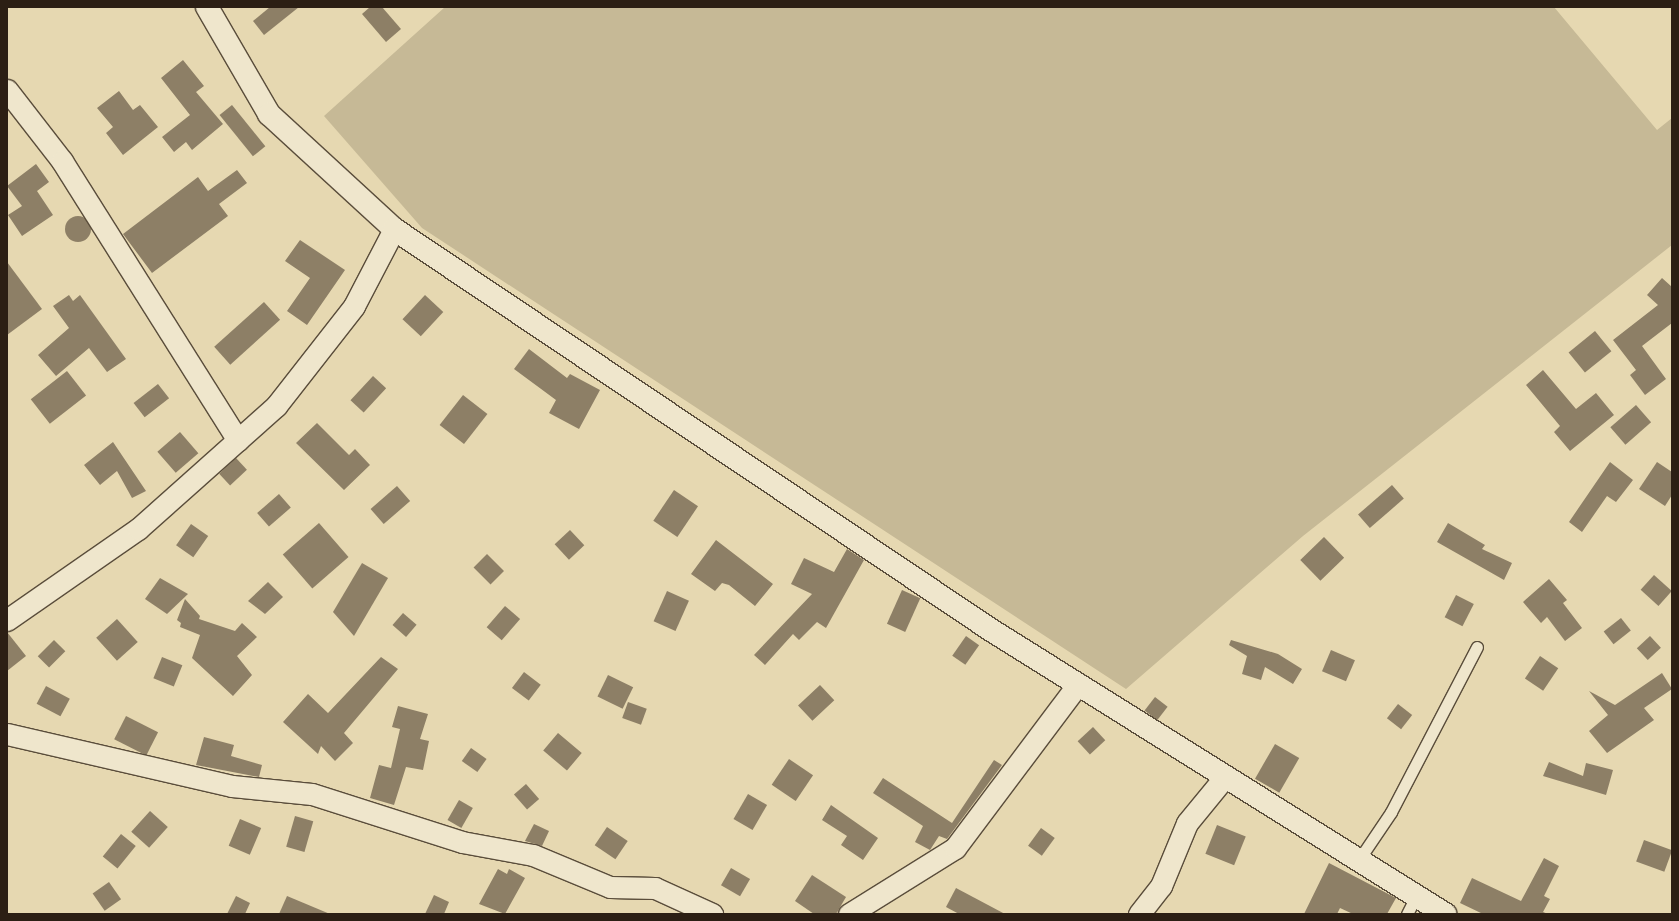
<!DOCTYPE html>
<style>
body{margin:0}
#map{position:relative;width:1679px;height:921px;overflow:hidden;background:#e6d8b1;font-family:Alegreya,serif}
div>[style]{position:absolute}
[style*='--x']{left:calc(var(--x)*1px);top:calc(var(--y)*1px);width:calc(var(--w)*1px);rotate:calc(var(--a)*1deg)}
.green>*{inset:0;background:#c6b996}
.building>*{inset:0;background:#8d7f66;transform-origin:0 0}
.round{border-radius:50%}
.roads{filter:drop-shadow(1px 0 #5a4d3b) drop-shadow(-1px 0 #5a4d3b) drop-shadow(0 1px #5a4d3b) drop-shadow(0 -1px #5a4d3b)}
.lane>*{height:11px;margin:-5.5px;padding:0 5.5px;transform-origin:5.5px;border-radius:5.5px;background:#efe6cc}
.street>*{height:21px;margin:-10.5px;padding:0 10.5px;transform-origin:10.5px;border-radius:10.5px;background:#efe6cc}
.secondary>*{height:22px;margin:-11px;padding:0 11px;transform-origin:11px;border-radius:11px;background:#efe6cc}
span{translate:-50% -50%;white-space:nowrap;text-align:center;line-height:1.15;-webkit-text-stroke:3.5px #efe6cc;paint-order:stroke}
.frame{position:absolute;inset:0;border:8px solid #2c1f14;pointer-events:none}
</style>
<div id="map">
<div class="green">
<i style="clip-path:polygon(445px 7px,1554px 7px,1657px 130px,1672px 118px,1672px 245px,1303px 536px,1126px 689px,422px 228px,324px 116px)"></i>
</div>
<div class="building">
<i style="clip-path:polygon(270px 7px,299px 7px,264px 35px,253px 21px)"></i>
<i style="clip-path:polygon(370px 7px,382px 7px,401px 29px,386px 42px,362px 14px)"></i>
<i style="clip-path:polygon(183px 60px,204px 86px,196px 92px,223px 124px,192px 150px,186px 142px,174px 152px,162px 137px,190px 115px,161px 78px)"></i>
<i style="clip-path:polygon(119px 91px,133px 110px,140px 105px,158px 127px,123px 155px,106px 133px,113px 127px,97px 108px)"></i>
<i style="left:232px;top:105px;width:53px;height:16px;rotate:51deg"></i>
<i style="clip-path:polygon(36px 164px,49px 182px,37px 191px,53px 215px,22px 236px,8px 215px,22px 206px,7px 186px)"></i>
<i style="clip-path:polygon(237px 170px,247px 183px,219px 204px,228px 216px,152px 273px,123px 234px,198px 177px,208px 191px)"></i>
<i class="round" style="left:65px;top:216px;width:26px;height:26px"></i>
<i style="clip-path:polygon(300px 240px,345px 270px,307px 325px,287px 311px,310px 278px,285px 261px)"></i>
<i style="clip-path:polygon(7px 262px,42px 309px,7px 335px)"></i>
<i style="clip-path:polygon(1662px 278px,1672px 287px,1672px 323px,1642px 346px,1666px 379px,1645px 395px,1630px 375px,1636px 370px,1613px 340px,1658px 305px,1647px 295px)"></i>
<i style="clip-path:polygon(69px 295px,73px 301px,80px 295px,126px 359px,107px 372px,89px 348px,56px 376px,38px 355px,69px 328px,53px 306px)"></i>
<i style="left:425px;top:295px;width:25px;height:33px;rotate:43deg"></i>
<i style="left:264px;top:302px;width:24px;height:67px;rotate:48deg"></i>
<i style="left:1595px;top:331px;width:26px;height:34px;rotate:51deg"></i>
<i style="clip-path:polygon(529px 349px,567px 378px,570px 374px,600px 390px,579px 429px,549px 413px,556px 400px,514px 369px)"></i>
<i style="clip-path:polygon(1543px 370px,1576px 409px,1596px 393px,1614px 415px,1570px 451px,1554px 432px,1560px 426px,1526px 385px)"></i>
<i style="left:67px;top:371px;width:31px;height:46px;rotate:52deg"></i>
<i style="left:373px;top:376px;width:18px;height:33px;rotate:43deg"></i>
<i style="left:158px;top:384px;width:18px;height:31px;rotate:52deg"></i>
<i style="left:463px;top:395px;width:31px;height:38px;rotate:38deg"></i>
<i style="left:1636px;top:405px;width:23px;height:34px;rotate:49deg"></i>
<i style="clip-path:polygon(317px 423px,349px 455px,355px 449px,370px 465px,344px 490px,296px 443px)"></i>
<i style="left:180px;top:432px;width:28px;height:30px;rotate:49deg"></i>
<i style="clip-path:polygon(113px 442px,146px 491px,132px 498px,117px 471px,100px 485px,84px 465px)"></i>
<i style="left:236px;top:458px;width:16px;height:23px;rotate:47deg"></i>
<i style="clip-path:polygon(1610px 462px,1633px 480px,1616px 502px,1607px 496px,1582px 532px,1569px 522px)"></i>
<i style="clip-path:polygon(1657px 462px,1672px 472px,1672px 495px,1665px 506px,1639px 489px)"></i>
<i style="left:1392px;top:485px;width:18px;height:45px;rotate:49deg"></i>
<i style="left:397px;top:486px;width:20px;height:35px;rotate:49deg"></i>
<i style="left:674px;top:490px;width:29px;height:37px;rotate:34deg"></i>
<i style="left:279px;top:494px;width:18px;height:29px;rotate:49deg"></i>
<i style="left:319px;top:523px;width:45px;height:48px;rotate:49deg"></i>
<i style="clip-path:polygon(1448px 523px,1485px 545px,1482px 549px,1512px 563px,1504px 580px,1437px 542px)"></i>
<i style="left:191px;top:524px;width:21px;height:26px;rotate:35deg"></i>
<i style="left:570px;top:530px;width:21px;height:21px;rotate:47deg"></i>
<i style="left:1324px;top:537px;width:29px;height:33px;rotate:46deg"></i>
<i style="clip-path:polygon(716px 540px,773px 584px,755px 606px,729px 585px,722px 583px,715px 591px,691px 574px)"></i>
<i style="clip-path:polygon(847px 549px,864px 560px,826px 628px,817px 622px,799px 640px,793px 634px,765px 665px,754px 655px,812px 594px,791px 584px,804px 558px,834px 572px)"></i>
<i style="left:487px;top:554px;width:24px;height:19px;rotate:45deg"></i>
<i style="clip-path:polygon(362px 563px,388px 578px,354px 636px,333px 612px)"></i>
<i style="left:1654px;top:575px;width:24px;height:20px;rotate:42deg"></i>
<i style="clip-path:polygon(160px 578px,188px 594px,167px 614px,145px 599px)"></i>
<i style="clip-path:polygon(1549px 579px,1567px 600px,1563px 603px,1582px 628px,1565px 641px,1547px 617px,1541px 623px,1523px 602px)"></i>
<i style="clip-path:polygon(268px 582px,283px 597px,265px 614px,248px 601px)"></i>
<i style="left:902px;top:590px;width:20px;height:37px;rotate:24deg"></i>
<i style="left:667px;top:591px;width:24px;height:33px;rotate:24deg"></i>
<i style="left:1456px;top:595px;width:20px;height:25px;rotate:27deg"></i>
<i style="clip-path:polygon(185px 599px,200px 616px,199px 619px,235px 631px,242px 623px,257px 637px,237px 656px,252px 675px,233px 696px,192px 658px,200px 635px,180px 627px,181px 623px,177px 620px)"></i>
<i style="left:505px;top:606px;width:20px;height:28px;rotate:41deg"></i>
<i style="left:403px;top:613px;width:18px;height:16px;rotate:41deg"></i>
<i style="left:1621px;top:618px;width:16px;height:22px;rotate:52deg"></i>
<i style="left:117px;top:619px;width:31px;height:28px;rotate:48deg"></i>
<i style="clip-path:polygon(7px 632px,26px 656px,7px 671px)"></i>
<i style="left:966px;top:636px;width:16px;height:24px;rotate:35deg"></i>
<i style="left:1650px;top:636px;width:16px;height:18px;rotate:47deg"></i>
<i style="left:54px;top:640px;width:16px;height:23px;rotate:45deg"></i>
<i style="clip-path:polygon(1231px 640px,1278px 654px,1302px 669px,1293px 684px,1265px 667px,1261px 680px,1242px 674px,1247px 656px,1229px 645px)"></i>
<i style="left:1331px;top:650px;width:26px;height:23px;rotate:23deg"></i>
<i style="left:1540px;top:656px;width:22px;height:27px;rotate:34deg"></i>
<i style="left:162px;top:657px;width:22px;height:23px;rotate:22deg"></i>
<i style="clip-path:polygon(381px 657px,398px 669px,344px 733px,353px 743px,335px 761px,321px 746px,318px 754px,283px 722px,308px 694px,328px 713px)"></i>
<i style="left:524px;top:672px;width:21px;height:20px;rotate:37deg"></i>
<i style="clip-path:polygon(1662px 673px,1672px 689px,1644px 708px,1654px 720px,1607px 753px,1589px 731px,1608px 715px,1589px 691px,1615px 705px)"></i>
<i style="left:608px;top:675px;width:28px;height:24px;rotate:26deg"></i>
<i style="left:820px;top:685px;width:21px;height:30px;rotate:47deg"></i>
<i style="left:46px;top:686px;width:27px;height:20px;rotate:28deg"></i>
<i style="left:1155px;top:697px;width:16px;height:17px;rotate:38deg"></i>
<i style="left:628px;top:702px;width:20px;height:17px;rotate:20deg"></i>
<i style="left:1398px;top:704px;width:18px;height:18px;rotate:38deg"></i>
<i style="clip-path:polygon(398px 706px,428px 714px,420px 739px,429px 741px,423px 770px,406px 767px,394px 805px,370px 798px,379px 765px,391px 768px,400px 729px,392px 727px)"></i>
<i style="left:126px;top:716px;width:36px;height:26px;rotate:27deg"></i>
<i style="left:1093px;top:727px;width:18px;height:21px;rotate:47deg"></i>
<i style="left:558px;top:733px;width:31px;height:23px;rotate:40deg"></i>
<i style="clip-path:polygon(204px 737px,234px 745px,231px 756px,262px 765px,259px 777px,196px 765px)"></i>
<i style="left:1275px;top:744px;width:28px;height:40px;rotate:30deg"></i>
<i style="left:471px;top:748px;width:19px;height:16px;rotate:35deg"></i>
<i style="left:789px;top:759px;width:29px;height:31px;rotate:34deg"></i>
<i style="clip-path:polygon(994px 760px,1002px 765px,947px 839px,939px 836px,930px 850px,915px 842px,923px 826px,873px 793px,883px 778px,952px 823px)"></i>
<i style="clip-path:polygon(1549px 762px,1583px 776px,1586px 763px,1613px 770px,1606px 795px,1543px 776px)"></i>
<i style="left:526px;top:784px;width:20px;height:16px;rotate:49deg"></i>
<i style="left:748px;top:794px;width:22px;height:29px;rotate:30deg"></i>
<i style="left:459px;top:800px;width:16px;height:23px;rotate:30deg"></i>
<i style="clip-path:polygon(831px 805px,878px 838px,863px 860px,841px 845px,847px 836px,822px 820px)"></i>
<i style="left:150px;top:811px;width:24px;height:28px;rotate:42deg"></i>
<i style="left:295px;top:816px;width:19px;height:32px;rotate:16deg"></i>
<i style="left:240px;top:819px;width:23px;height:29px;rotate:23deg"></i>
<i style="clip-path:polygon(534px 824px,549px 831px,542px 846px,525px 841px)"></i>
<i style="left:1217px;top:825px;width:31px;height:31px;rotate:22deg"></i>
<i style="left:607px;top:827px;width:25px;height:22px;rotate:34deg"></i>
<i style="left:1041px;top:828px;width:17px;height:22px;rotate:36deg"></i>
<i style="left:121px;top:834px;width:19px;height:29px;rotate:39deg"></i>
<i style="left:1644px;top:840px;width:30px;height:23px;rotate:20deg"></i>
<i style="clip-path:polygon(1544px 858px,1559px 866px,1544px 896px,1550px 899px,1543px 912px,1548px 914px,1483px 914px,1460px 903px,1472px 878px,1521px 901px)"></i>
<i style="clip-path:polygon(1329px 863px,1396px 898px,1387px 914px,1353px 914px,1340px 908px,1337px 914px,1304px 914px)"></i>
<i style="left:731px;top:868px;width:22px;height:20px;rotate:30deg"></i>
<i style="clip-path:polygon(498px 869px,507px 874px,509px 869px,525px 878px,505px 914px,479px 904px)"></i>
<i style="clip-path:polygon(812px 875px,846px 897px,836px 914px,814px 914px,795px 901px)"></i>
<i style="left:109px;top:882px;width:21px;height:20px;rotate:55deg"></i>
<i style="clip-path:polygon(956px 888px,1005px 914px,959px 914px,946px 907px)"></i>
<i style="clip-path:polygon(434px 895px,449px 902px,444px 914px,425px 914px)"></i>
<i style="clip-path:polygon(236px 896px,250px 903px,245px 914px,227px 914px)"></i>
<i style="clip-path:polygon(287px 896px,330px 914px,279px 914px)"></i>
</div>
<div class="roads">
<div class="lane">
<i style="--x:1358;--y:861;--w:59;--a:-56"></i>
<i style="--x:1391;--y:812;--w:186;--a:-62.5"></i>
<i style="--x:1407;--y:914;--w:20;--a:-63"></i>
</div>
<div class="street">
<i style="--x:7;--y:90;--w:90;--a:52.2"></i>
<i style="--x:62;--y:161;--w:330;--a:57.8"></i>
<i style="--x:7;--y:620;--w:160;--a:-34.8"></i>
<i style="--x:138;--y:529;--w:185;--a:-41.7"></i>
<i style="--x:276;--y:406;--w:127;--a:-52"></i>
<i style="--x:354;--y:306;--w:87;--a:-62.5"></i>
<i style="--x:7;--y:734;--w:231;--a:13"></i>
<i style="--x:232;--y:786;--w:80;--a:5.7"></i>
<i style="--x:312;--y:794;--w:157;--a:17.7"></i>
<i style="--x:462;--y:842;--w:72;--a:10.4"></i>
<i style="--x:533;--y:855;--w:83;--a:22.6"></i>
<i style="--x:610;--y:887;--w:45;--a:1.3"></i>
<i style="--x:655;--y:888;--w:63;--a:24.5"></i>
<i style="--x:849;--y:914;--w:125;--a:-31.9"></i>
<i style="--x:955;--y:848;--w:205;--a:-53.1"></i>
<i style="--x:1139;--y:914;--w:36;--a:-52"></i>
<i style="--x:1161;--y:886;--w:68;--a:-67.6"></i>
<i style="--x:1187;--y:823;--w:58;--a:-50.6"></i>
</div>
<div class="secondary">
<i style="--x:207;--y:7;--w:124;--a:59.9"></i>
<i style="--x:269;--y:114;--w:170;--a:42.6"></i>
<i style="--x:394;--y:229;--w:719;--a:33.89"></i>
<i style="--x:991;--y:630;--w:536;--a:32.03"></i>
</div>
</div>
<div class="frame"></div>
</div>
